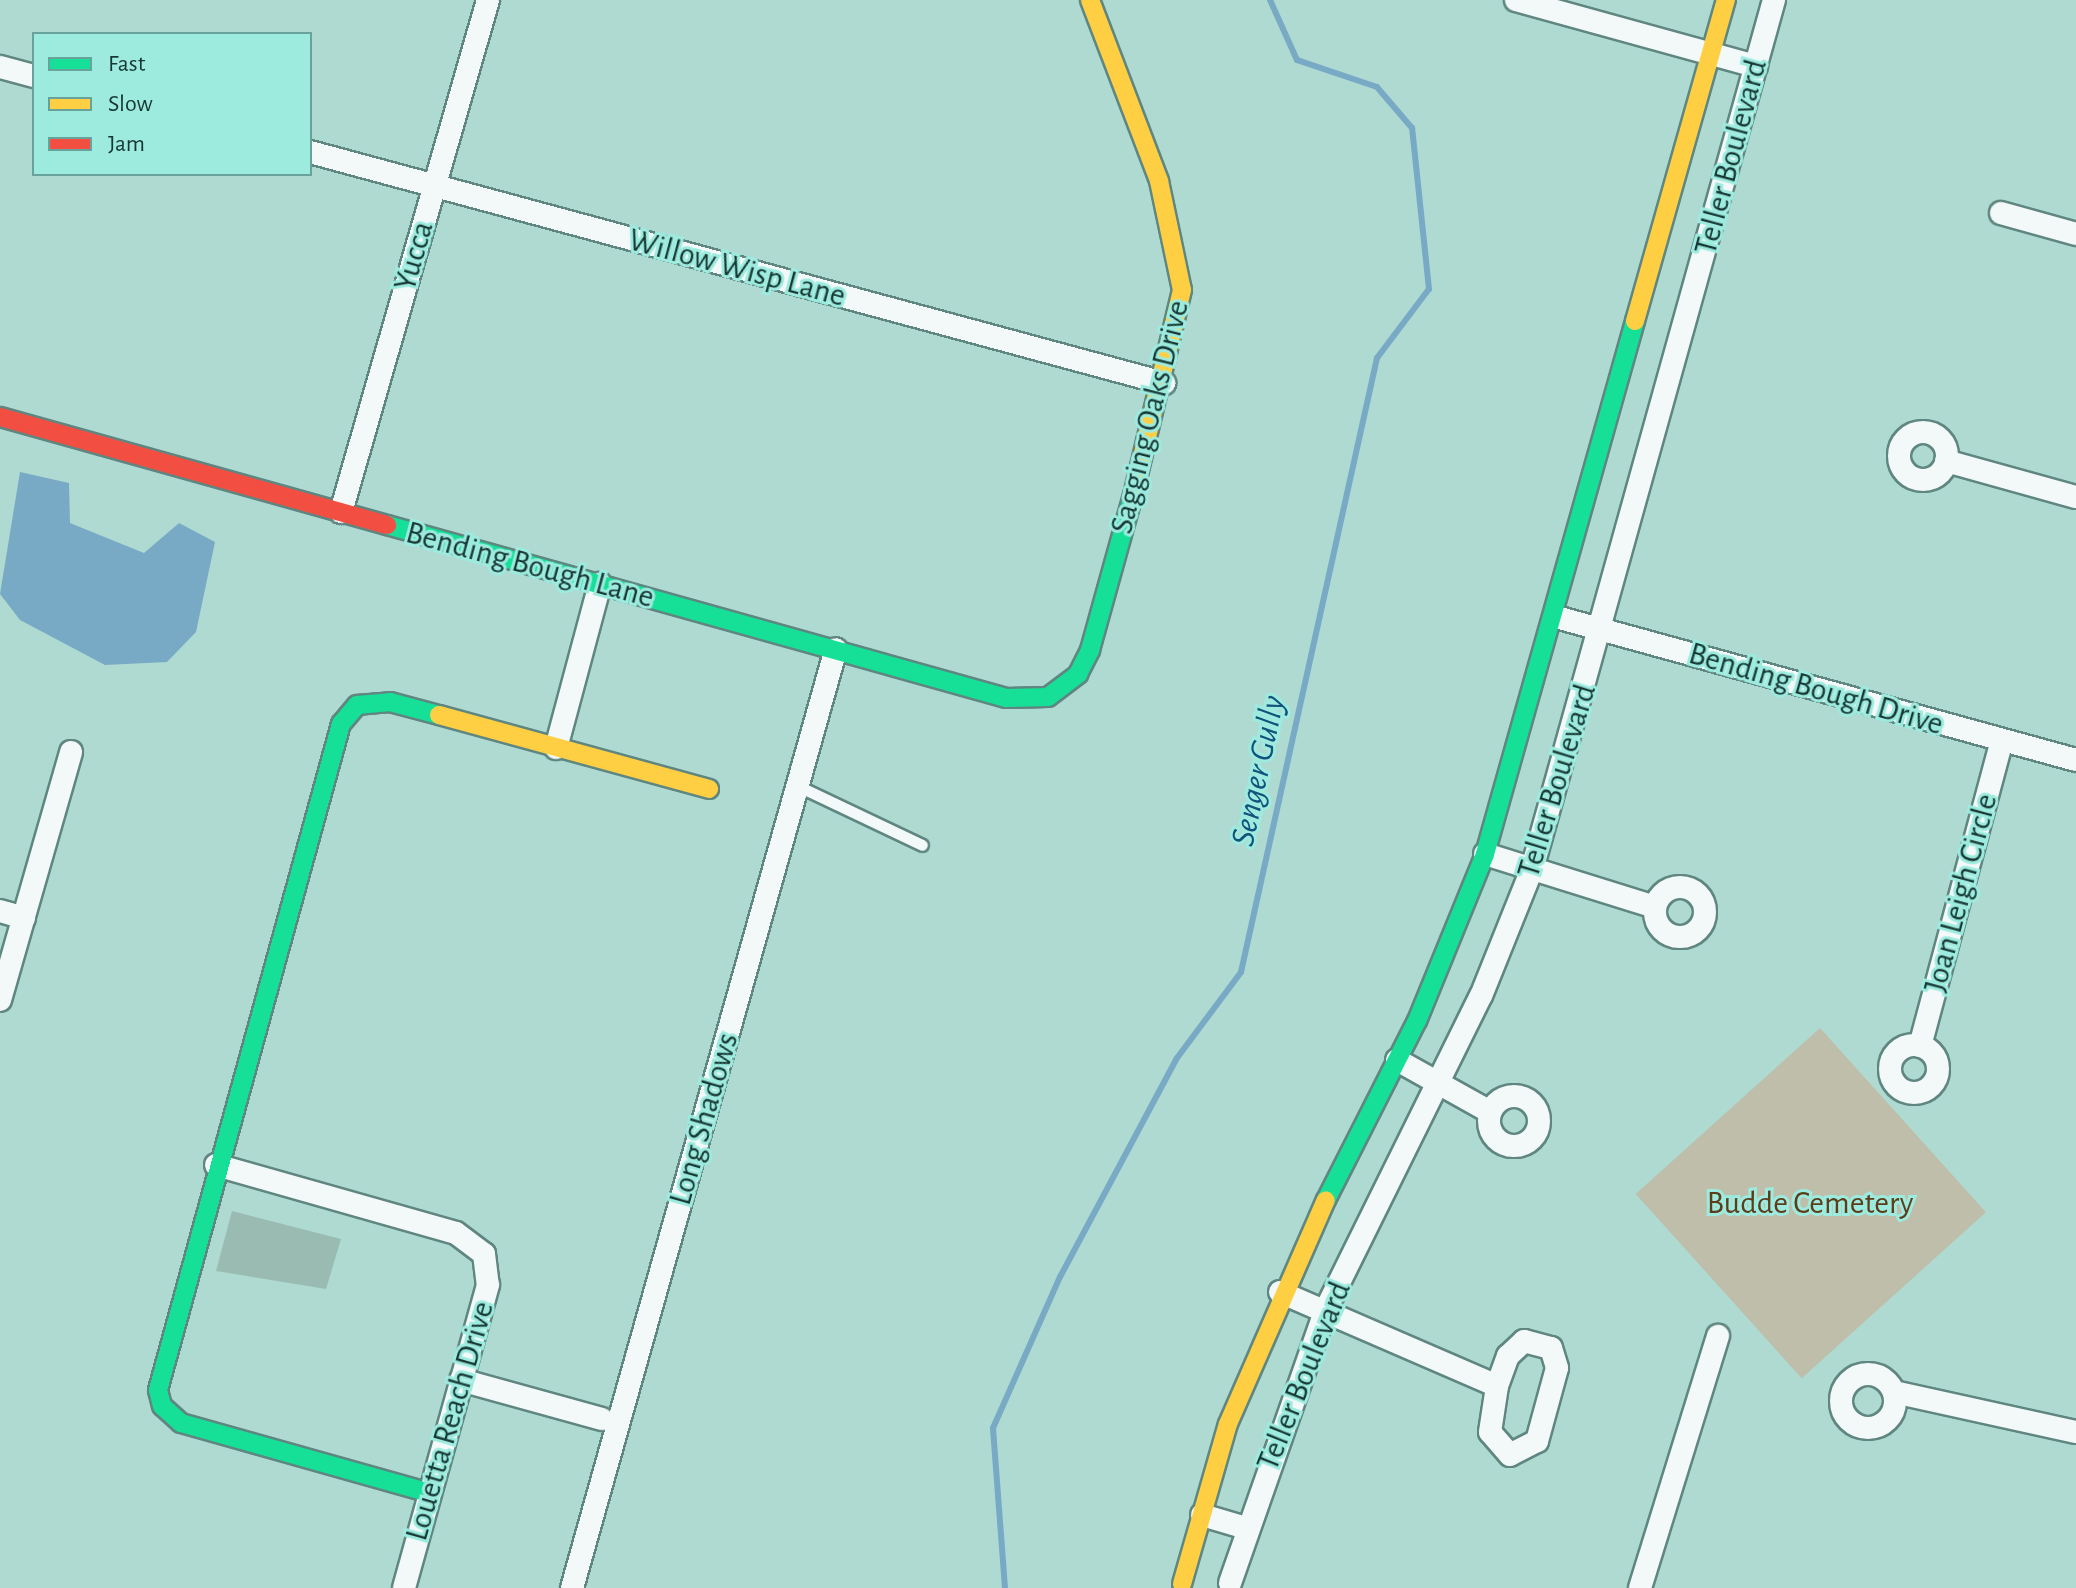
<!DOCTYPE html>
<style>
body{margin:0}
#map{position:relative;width:2076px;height:1588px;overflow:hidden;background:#aedad2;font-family:"Alegreya Sans",sans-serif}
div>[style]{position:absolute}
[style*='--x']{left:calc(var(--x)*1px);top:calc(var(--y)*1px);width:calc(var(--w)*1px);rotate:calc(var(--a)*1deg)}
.green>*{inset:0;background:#bebeaa;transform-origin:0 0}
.water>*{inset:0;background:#79aac5}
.stream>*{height:6px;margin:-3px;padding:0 3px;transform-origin:3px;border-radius:3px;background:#79aac5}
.building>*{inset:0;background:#9abbb1}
.roads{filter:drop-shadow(2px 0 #5f8680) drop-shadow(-2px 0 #5f8680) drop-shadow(0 2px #5f8680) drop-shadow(0 -2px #5f8680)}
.lane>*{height:11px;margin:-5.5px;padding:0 5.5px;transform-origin:5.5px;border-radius:5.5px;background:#f3f9f8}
.street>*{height:22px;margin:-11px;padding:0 11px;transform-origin:11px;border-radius:11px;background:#f3f9f8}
.street>.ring{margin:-11px;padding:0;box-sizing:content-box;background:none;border:22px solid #f3f9f8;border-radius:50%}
.fast>*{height:18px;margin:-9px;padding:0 9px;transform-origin:9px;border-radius:9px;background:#16e098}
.slow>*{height:18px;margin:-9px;padding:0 9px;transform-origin:9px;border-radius:9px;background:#ffcf43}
.jam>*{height:18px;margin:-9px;padding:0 9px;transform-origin:9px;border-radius:9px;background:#f24e42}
span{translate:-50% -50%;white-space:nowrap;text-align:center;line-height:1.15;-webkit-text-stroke:6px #9debdf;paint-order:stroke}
.street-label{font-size:32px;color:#173733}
.park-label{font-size:32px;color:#5e3c19}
.water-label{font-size:34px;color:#14527b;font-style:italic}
.legend{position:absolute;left:32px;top:32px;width:280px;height:144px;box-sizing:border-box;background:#9debdf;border:2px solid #67a39a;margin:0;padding:10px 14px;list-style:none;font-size:24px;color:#173733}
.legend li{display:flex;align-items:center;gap:16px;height:40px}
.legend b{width:40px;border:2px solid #67a39a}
</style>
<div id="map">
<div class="green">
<i style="left:1820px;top:1028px;width:248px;height:248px;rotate:48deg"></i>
</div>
<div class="water">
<i style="clip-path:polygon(20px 472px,69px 483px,70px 523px,144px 553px,179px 523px,215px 542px,196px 632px,167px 662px,105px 665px,20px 620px,0 594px)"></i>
</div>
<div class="stream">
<i style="--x:1005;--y:1588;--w:160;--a:-94.3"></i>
<i style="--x:993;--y:1428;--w:165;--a:-66.1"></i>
<i style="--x:1060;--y:1277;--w:248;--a:-61.9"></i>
<i style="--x:1177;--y:1058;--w:107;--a:-53.3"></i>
<i style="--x:1241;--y:972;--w:629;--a:-77.51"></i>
<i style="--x:1377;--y:358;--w:86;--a:-53"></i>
<i style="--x:1429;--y:289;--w:162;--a:-96"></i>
<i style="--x:1412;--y:128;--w:54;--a:-130.5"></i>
<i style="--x:1377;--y:87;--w:84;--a:-161.4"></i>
<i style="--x:1297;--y:60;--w:66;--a:-114.2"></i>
</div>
<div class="building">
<i style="clip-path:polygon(232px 1211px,341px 1239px,326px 1289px,216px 1271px)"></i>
</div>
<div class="roads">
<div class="lane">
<i style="--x:798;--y:786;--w:137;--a:25.4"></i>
</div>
<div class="street">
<i style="--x:1516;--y:0;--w:249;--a:15.4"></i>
<i style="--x:0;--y:67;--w:35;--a:15"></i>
<i style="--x:310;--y:152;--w:885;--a:15.14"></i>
<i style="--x:2001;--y:213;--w:78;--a:15.6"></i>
<i class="ring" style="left:1899px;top:432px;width:26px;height:26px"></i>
<i style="--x:1946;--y:461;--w:135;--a:15.5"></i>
<i style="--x:341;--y:512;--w:533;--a:-73.98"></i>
<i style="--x:1556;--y:617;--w:539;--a:15.38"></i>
<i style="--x:556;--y:748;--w:170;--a:-75"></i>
<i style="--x:1485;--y:854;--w:178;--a:17.3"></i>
<i class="ring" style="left:1655px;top:887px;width:28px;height:28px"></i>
<i style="--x:0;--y:911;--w:25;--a:16"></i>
<i style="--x:0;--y:1000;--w:258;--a:-74"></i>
<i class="ring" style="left:1890px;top:1045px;width:26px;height:26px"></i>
<i style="--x:1920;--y:1046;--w:316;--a:-75"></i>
<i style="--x:1397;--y:1060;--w:107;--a:29.2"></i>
<i class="ring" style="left:1489px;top:1096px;width:28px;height:28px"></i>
<i style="--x:216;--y:1165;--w:249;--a:15.8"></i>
<i style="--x:456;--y:1233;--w:35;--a:37"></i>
<i style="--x:484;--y:1254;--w:31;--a:83"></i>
<i style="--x:488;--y:1285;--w:314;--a:105.5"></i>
<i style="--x:1280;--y:1292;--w:236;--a:23.4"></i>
<i style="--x:1524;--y:1341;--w:28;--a:15"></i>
<i style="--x:1551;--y:1348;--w:21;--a:73"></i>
<i style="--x:1557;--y:1368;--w:76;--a:105.3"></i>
<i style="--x:1537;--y:1441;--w:30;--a:153"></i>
<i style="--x:1510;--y:1455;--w:30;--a:-131"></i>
<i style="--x:1490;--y:1432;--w:47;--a:-81.3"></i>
<i style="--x:1497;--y:1386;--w:32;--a:-70"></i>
<i style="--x:1508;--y:1356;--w:22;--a:-43"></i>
<i class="ring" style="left:1841px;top:1374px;width:32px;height:32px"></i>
<i style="--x:461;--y:1380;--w:146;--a:15.5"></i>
<i style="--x:1894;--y:1392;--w:186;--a:12.4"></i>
<i style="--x:1202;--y:1515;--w:46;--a:16.5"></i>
<i style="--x:1230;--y:1583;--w:288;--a:-70.7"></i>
<i style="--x:1325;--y:1311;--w:352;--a:-63.7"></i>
<i style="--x:1481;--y:996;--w:137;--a:-68.1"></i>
<i style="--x:1532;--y:869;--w:902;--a:-74.44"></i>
<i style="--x:572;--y:1588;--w:975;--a:-74.3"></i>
<i style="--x:1640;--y:1588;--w:264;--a:-72.8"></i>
</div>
<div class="fast">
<i style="--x:387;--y:525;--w:643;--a:15.61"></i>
<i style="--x:1006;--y:698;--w:42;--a:-1.4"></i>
<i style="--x:1048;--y:697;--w:38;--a:-37"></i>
<i style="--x:1078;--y:674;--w:27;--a:-63"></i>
<i style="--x:1090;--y:650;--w:165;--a:-74.5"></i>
<i style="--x:1326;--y:1200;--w:201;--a:-63.1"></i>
<i style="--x:1417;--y:1021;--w:180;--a:-67.8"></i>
<i style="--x:1485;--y:854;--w:554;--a:-74.28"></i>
<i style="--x:430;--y:1493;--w:259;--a:-164.3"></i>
<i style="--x:181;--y:1423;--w:25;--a:-138"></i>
<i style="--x:162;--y:1406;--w:16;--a:-104"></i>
<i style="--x:158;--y:1390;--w:691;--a:-74.64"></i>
<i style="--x:341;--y:724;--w:25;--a:-50"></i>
<i style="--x:357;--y:705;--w:33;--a:-5"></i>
<i style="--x:390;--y:702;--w:51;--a:14.9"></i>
</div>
<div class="slow">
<i style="--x:1090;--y:0;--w:194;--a:69.1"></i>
<i style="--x:1159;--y:181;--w:111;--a:78.1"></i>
<i style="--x:1182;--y:290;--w:207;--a:103.4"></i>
<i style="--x:1635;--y:321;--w:334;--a:-74.2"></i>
<i style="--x:439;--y:715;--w:280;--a:15.3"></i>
<i style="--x:1182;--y:1584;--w:166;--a:-74"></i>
<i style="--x:1228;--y:1424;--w:244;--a:-66.4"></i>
</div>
<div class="jam">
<i style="--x:0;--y:417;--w:402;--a:15.6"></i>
</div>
</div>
<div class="street-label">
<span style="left:1731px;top:157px;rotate:-75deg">Teller Boulevard</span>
<span style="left:414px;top:256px;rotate:-74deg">Yucca</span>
<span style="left:737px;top:268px;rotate:15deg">Willow Wisp Lane</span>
<span style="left:1150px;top:417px;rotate:-76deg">Sagging Oaks Drive</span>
<span style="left:530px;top:565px;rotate:15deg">Bending Bough Lane</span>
<span style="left:1816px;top:689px;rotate:16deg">Bending Bough Drive</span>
<span style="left:1557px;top:781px;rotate:-73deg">Teller Boulevard</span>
<span style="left:1961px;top:893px;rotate:-75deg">Joan Leigh Circle</span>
<span style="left:704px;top:1119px;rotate:-74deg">Long Shadows</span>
<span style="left:1304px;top:1376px;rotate:-68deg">Teller Boulevard</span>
<span style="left:450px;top:1421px;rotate:-74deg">Louetta Reach Drive</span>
</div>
<div class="park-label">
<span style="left:1810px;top:1203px">Budde Cemetery</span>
</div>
<div class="water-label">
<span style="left:1259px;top:771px;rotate:-78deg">Senger Gully</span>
</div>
<ul class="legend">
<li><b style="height:10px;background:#16e098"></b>Fast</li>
<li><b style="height:10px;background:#ffcf43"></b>Slow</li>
<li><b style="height:10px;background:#f24e42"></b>Jam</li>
</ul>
</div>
